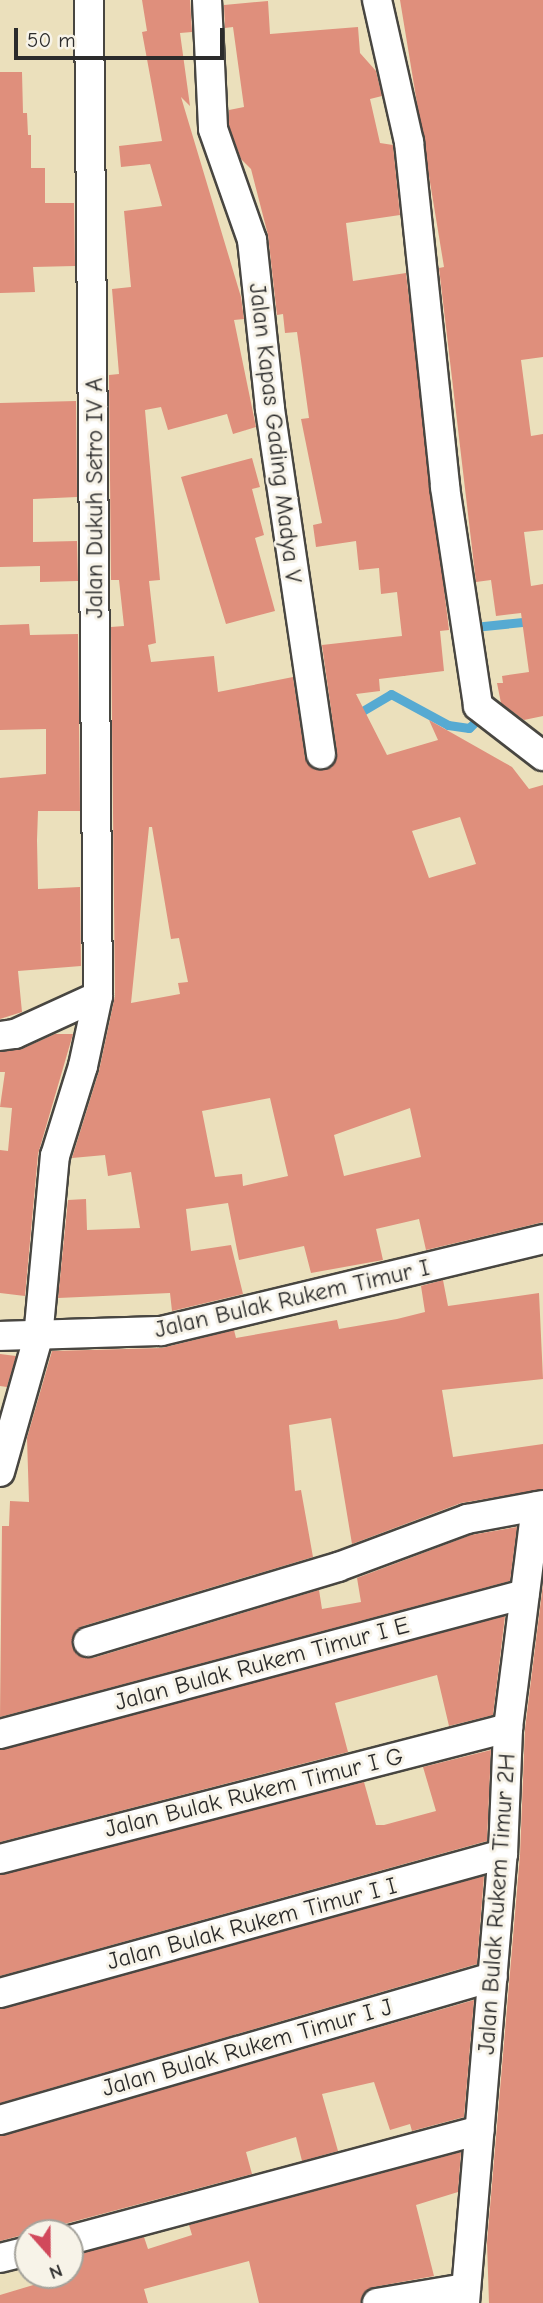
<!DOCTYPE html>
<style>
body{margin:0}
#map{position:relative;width:543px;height:2303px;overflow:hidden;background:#ebe0bc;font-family:"Comic Neue",sans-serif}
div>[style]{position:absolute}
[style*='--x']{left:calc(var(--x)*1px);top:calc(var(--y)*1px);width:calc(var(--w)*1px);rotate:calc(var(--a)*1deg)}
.stream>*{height:9px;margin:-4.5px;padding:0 4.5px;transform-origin:4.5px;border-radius:4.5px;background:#56aad2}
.building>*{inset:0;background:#df8f7c}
.roads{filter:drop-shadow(2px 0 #484641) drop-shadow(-2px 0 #484641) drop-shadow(0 2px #484641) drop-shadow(0 -2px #484641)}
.minor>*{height:28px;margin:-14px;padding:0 14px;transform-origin:14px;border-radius:14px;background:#fff}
span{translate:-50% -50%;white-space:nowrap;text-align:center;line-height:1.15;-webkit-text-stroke:6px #f7f3e8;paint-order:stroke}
.street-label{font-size:24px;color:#2b2b2b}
.north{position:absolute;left:14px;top:2219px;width:70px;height:70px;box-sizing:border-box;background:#f7f3e8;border:2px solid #a5a39c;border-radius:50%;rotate:159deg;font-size:19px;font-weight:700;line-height:28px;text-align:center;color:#2b2b2b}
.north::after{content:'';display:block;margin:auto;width:24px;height:32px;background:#d1495b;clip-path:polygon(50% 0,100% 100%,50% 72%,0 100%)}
.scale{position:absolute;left:14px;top:28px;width:210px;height:32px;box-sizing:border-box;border:4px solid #2b2b2b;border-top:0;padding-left:9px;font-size:21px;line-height:24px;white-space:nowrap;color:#2b2b2b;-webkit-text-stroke:5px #f7f3e8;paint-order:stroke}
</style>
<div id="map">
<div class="stream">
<i style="--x:475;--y:631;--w:4;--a:-104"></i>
<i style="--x:474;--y:627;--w:69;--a:-5.8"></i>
<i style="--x:354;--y:716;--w:43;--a:-30.7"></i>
<i style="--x:391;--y:694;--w:65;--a:28.5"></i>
<i style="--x:448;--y:725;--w:21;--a:8"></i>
<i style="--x:469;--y:728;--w:13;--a:-45"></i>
</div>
<div class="building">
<i style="clip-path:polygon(evenodd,142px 0,190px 0,192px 32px,180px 33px,190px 106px,181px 97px,241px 297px,244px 319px,234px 320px,256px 427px,233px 434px,227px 414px,168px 430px,161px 407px,145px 410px,160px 580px,149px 581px,156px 643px,148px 645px,151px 662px,214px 656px,218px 692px,293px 677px,305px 757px,314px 769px,323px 770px,332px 767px,337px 752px,322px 645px,402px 636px,397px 592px,381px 594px,379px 568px,359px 570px,356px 541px,316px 547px,313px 525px,322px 523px,301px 419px,309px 418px,297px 332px,285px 333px,283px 314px,277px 315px,268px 235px,251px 169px,241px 159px,229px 126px,229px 110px,244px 107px,233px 27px,225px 28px,224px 5px,268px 1px,270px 34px,358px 27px,360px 53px,376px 71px,382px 96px,370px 99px,380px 143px,393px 145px,400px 215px,346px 223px,353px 281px,406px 273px,449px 630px,440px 631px,444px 671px,379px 679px,380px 691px,356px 694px,387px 755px,438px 740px,429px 720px,512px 767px,529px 789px,543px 785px,543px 1222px,426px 1250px,419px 1219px,376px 1229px,383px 1260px,311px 1273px,304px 1246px,239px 1260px,228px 1203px,186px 1209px,191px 1251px,231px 1245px,243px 1294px,172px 1311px,170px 1293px,58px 1298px,68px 1200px,86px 1199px,87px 1230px,140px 1228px,131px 1172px,108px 1176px,105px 1155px,72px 1158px,99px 1071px,115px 996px,111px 627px,124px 626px,119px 580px,111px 580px,109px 375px,119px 374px,112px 289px,131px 287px,124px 211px,162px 206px,150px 164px,121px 167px,119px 146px,162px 141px,142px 32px,147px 31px,142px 0,460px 817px,476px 864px,429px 878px,412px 831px,460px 817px,142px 0,149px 827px,152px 827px,171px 939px,179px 938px,188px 982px,178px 983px,180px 994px,131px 1003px,149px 827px,142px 0,270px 1098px,288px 1176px,243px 1186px,242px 1174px,215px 1177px,202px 1111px,270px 1098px,142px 0,410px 1108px,421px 1157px,344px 1176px,334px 1135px,410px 1108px)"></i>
<i style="clip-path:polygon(400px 0,543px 0,543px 357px,521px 360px,531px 436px,543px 434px,543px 530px,524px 532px,531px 586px,543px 584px,543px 716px,524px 720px,501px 703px,497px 683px,503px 683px,502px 676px,529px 672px,521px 613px,496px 616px,491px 580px,476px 582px,439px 268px,444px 267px)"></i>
<i style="clip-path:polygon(0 72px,22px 72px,23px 113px,27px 113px,28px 135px,31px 135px,31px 168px,45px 168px,45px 203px,74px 203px,75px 266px,33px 267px,35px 292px,0 293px)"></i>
<i style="clip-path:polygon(76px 401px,77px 497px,33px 499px,33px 542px,77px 541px,78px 581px,40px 582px,40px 566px,0 567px,0 403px)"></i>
<i style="clip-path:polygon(252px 458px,260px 487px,252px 489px,264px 535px,255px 538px,275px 611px,226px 624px,181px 477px)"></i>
<i style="clip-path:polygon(29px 624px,30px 635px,78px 634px,80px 811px,38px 811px,37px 840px,38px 889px,80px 887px,81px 966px,18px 971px,22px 1012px,0 1019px,0 778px,46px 774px,46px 729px,0 730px,0 625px)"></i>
<i style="clip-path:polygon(55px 1034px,73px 1034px,38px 1154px,25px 1296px,0 1293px,0 1150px,8px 1151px,12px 1108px,0 1107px,5px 1072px,0 1072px,0 1052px,22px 1049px)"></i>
<i style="clip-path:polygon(443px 1280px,448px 1306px,539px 1293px,543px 1379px,442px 1390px,453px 1457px,543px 1444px,543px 1489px,461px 1503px,352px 1544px,331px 1418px,289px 1425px,295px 1491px,301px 1490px,313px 1557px,83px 1626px,75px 1631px,72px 1646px,77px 1655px,93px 1658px,319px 1590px,322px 1609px,361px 1602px,357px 1578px,471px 1535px,517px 1527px,510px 1581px,0 1717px,2px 1526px,9px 1526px,10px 1501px,29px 1502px,27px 1438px,52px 1351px,162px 1348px,234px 1330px,236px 1338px,337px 1320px,339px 1329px,397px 1319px,425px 1312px,421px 1286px)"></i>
<i style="clip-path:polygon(0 1354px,16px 1356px,7px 1387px,0 1386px)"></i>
<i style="clip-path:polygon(543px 1584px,543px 2303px,489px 2303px,487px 2243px,520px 1855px,525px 1729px)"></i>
<i style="clip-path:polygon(505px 1616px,493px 1715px,449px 1726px,437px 1675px,335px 1703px,348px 1752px,0 1842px,0 1750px)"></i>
<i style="clip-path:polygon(491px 1750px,487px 1841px,0 1976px,0 1875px,364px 1782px,376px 1825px,384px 1825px,436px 1811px,423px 1767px)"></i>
<i style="clip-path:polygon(484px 1876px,477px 1964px,0 2103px,0 2009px)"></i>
<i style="clip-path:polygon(474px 2000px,464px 2117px,412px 2131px,410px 2124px,390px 2130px,374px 2082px,322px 2094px,338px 2151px,302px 2161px,296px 2137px,246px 2152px,252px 2174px,0 2241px,0 2136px)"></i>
<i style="clip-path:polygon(461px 2152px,458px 2192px,416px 2205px,434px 2276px,374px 2287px,366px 2291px,361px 2303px,259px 2303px,249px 2261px,144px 2289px,148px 2303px,0 2303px,0 2295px,50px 2280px,48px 2275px,70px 2275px,70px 2256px,144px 2237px,148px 2249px,192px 2235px,189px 2225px)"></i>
</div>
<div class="roads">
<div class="minor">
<i style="--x:207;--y:0;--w:129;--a:87.3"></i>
<i style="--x:213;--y:129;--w:118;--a:70.6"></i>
<i style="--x:252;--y:240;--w:170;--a:83.9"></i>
<i style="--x:270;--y:409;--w:349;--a:81.6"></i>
<i style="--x:377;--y:0;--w:146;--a:77.3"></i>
<i style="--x:409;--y:142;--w:347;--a:84"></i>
<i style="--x:445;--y:487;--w:221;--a:81.4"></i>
<i style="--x:478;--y:706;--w:82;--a:37.6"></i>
<i style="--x:0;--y:1036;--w:15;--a:-8"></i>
<i style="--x:15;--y:1034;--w:91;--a:-24.6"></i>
<i style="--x:0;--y:1336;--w:161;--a:-1.8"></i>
<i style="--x:161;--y:1331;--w:393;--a:-13.5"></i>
<i style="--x:0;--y:1472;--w:139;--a:-74.2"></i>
<i style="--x:38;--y:1338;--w:183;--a:-84.7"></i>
<i style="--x:55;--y:1156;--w:94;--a:-72.7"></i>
<i style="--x:83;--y:1066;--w:72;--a:-77.9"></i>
<i style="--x:98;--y:996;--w:996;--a:-90.52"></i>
<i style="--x:88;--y:1642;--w:261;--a:-16.7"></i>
<i style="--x:338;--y:1567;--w:138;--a:-20.4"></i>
<i style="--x:467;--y:1519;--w:77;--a:-10.4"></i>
<i style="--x:0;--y:1734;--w:543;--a:-14.93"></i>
<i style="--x:0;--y:1859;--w:525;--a:-14.46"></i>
<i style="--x:0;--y:1993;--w:522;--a:-15.45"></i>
<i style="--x:0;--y:2120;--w:513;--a:-16.18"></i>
<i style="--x:70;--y:2240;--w:424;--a:-15"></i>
<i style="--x:0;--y:2258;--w:29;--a:-14"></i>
<i style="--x:377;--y:2303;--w:90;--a:-9.6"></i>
<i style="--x:465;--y:2303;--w:451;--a:-85.2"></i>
<i style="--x:503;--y:1854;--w:126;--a:-87.7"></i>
<i style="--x:508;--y:1728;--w:223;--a:-82.8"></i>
</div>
</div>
<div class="street-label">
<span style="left:275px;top:433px;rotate:83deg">Jalan Kapas Gading Madya V</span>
<span style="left:95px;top:498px;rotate:-90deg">Jalan Dukuh Setro IV A</span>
<span style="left:292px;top:1299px;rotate:-13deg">Jalan Bulak Rukem Timur I</span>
<span style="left:262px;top:1664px;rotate:-15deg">Jalan Bulak Rukem Timur I E</span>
<span style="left:254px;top:1793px;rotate:-14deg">Jalan Bulak Rukem Timur I G</span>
<span style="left:497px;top:1904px;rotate:-86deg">Jalan Bulak Rukem Timur 2H</span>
<span style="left:252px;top:1924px;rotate:-15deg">Jalan Bulak Rukem Timur I I</span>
<span style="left:247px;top:2048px;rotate:-16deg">Jalan Bulak Rukem Timur I J</span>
</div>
<div class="north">N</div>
<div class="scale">50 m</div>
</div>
